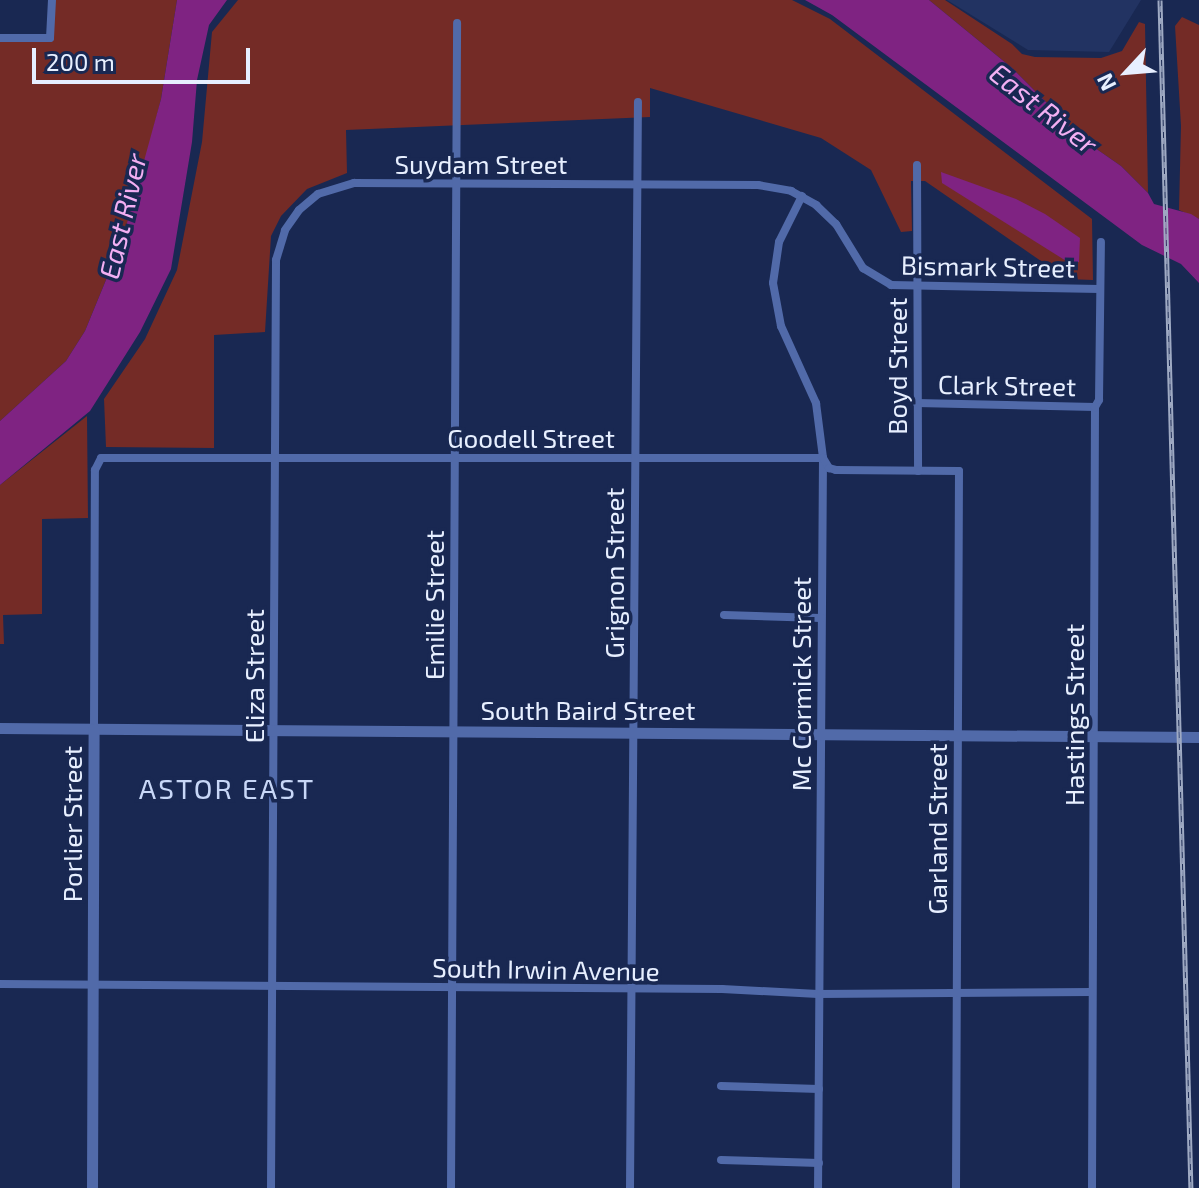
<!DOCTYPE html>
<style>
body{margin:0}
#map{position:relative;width:1199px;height:1188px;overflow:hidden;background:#192852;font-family:"Exo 2",sans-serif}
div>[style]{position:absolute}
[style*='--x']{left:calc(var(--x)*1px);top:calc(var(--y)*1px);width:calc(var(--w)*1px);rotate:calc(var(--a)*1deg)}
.built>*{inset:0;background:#223362}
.green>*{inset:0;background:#742b26}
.water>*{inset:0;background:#7f2382}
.minor>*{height:8px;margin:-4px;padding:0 4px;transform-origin:4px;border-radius:4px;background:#516aa9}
.tertiary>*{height:11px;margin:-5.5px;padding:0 5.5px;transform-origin:5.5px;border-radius:5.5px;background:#516aa9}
.rail>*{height:5px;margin-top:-2.5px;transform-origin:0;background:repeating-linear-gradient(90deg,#192852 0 6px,#9faac3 0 12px);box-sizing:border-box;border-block:2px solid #9faac3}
span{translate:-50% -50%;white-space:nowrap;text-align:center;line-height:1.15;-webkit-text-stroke:7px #192852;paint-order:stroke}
.street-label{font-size:26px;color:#e7efff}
.water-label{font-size:28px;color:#f3aff3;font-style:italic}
.neighbourhood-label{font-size:28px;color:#c8d7f7;letter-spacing:2px}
.north{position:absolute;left:1087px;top:32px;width:80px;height:80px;-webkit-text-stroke:6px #192852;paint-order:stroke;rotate:244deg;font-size:22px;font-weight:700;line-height:32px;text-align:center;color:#e7efff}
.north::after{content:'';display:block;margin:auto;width:28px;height:36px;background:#e7efff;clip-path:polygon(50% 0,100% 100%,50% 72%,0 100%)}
.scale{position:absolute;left:32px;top:48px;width:218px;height:36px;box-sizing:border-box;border:4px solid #e7efff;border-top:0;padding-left:10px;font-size:24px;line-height:28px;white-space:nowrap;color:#e7efff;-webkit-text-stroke:6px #192852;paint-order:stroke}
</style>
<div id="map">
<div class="built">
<i style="clip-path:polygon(947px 0,1141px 0,1109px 52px,1028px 50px)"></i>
</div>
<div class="green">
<i style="clip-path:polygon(52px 0,177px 0,161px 99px,143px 170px,122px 241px,85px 331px,66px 361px,0 421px,0 38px,47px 39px)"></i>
<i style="clip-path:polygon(238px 0,792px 0,830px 19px,1092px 219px,1093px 280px,1067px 279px,925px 181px,911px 181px,912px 231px,901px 232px,871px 170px,821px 138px,650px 88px,650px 117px,346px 130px,347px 173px,307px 189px,281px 216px,271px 236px,265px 332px,214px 335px,214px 448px,106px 447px,104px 399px,145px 339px,177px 270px,202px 142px,212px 32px)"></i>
<i style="clip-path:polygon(929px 0,945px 0,1012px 44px,1022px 54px,1035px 57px,1101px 58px,1122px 51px,1139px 22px,1145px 24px,1148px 193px,1121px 166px,1085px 141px,1012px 68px)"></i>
<i style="clip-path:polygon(1182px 17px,1199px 25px,1199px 219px,1179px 210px,1181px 126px,1175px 26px)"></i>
<i style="clip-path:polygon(87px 416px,88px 518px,42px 519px,42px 614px,3px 615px,4px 644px,0 644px,0 485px)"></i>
</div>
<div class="water">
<i style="clip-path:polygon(177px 0,227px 0,209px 25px,197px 80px,192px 142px,171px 269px,140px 332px,90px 411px,0 485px,0 421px,66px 361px,85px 331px,122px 241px,161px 99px)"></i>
<i style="clip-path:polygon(805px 0,929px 0,1012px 68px,1085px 141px,1121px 166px,1148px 193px,1154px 204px,1191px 214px,1199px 219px,1199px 283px,1181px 264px,1142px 245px,832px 15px)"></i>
<i style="clip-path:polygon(941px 172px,1016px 199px,1045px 214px,1080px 238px,1079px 262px,1071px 264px,942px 183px)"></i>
</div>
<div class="minor">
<i style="--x:0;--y:38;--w:50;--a:0"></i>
<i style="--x:50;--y:38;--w:38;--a:-87"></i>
<i style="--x:917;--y:165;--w:306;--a:89.8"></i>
<i style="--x:802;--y:196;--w:51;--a:116.6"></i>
<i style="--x:779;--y:242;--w:41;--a:98.3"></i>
<i style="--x:773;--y:283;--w:44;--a:79.5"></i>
<i style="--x:781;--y:326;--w:85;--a:65.6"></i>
<i style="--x:816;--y:403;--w:55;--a:82.7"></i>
<i style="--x:823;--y:458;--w:730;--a:90.39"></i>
<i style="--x:917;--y:403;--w:178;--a:1.3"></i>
<i style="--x:724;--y:615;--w:97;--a:1.8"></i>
<i style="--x:94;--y:729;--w:259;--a:-89.8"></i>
<i style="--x:95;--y:470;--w:13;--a:-63"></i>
<i style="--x:101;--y:458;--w:722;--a:0"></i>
<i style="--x:823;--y:458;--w:12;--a:59"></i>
<i style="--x:829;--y:468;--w:7;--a:16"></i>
<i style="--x:836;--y:470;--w:123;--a:0.5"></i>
<i style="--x:959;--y:471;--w:717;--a:90.24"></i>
<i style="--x:0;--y:984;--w:722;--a:0.4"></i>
<i style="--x:722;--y:989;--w:96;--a:3"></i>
<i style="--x:818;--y:994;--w:274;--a:-0.4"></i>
<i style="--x:721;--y:1086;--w:98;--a:1.8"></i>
<i style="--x:721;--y:1160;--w:98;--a:1.8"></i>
<i style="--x:271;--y:1188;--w:928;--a:-89.69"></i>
<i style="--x:276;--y:260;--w:31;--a:-73"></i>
<i style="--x:285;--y:230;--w:24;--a:-55"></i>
<i style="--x:299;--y:210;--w:25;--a:-40"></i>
<i style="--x:318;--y:194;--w:38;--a:-17"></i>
<i style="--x:354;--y:183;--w:404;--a:0.3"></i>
<i style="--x:758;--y:185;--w:34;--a:10"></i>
<i style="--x:791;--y:191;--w:29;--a:29"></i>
<i style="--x:816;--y:205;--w:28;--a:44"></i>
<i style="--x:836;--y:224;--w:52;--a:58.5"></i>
<i style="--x:863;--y:268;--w:33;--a:31"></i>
<i style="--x:891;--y:285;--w:209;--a:1.1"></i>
<i style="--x:451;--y:1188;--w:1165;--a:-89.7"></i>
<i style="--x:630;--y:1188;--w:1086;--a:-89.58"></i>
<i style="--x:1092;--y:1188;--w:781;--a:-89.78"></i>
<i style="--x:1095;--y:407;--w:8;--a:-60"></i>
<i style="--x:1099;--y:400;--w:158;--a:-89.3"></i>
</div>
<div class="tertiary">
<i style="--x:0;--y:728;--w:1199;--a:0.43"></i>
<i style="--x:92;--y:1188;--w:459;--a:-89.8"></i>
</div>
<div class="rail">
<i style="--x:1160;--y:0;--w:1188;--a:88.51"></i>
</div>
<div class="street-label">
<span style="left:481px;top:164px">Suydam Street</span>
<span style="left:988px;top:266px;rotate:1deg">Bismark Street</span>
<span style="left:897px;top:366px;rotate:-90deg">Boyd Street</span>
<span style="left:1007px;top:385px;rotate:1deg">Clark Street</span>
<span style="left:531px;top:438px">Goodell Street</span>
<span style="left:614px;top:573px;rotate:-90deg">Grignon Street</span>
<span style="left:434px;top:605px;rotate:-90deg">Emilie Street</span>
<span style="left:254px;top:676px;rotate:-90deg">Eliza Street</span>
<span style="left:801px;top:684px;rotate:-90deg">Mc Cormick Street</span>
<span style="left:588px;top:710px">South Baird Street</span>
<span style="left:1074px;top:715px;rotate:-90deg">Hastings Street</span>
<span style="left:72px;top:824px;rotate:-90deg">Porlier Street</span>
<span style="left:937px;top:829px;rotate:-90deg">Garland Street</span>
<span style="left:546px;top:969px;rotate:1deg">South Irwin Avenue</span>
</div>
<div class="water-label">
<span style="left:1044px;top:108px;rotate:38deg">East River</span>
<span style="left:122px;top:216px;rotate:-77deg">East River</span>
</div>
<div class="neighbourhood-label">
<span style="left:227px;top:788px">ASTOR EAST</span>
</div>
<div class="north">N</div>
<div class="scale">200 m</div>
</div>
